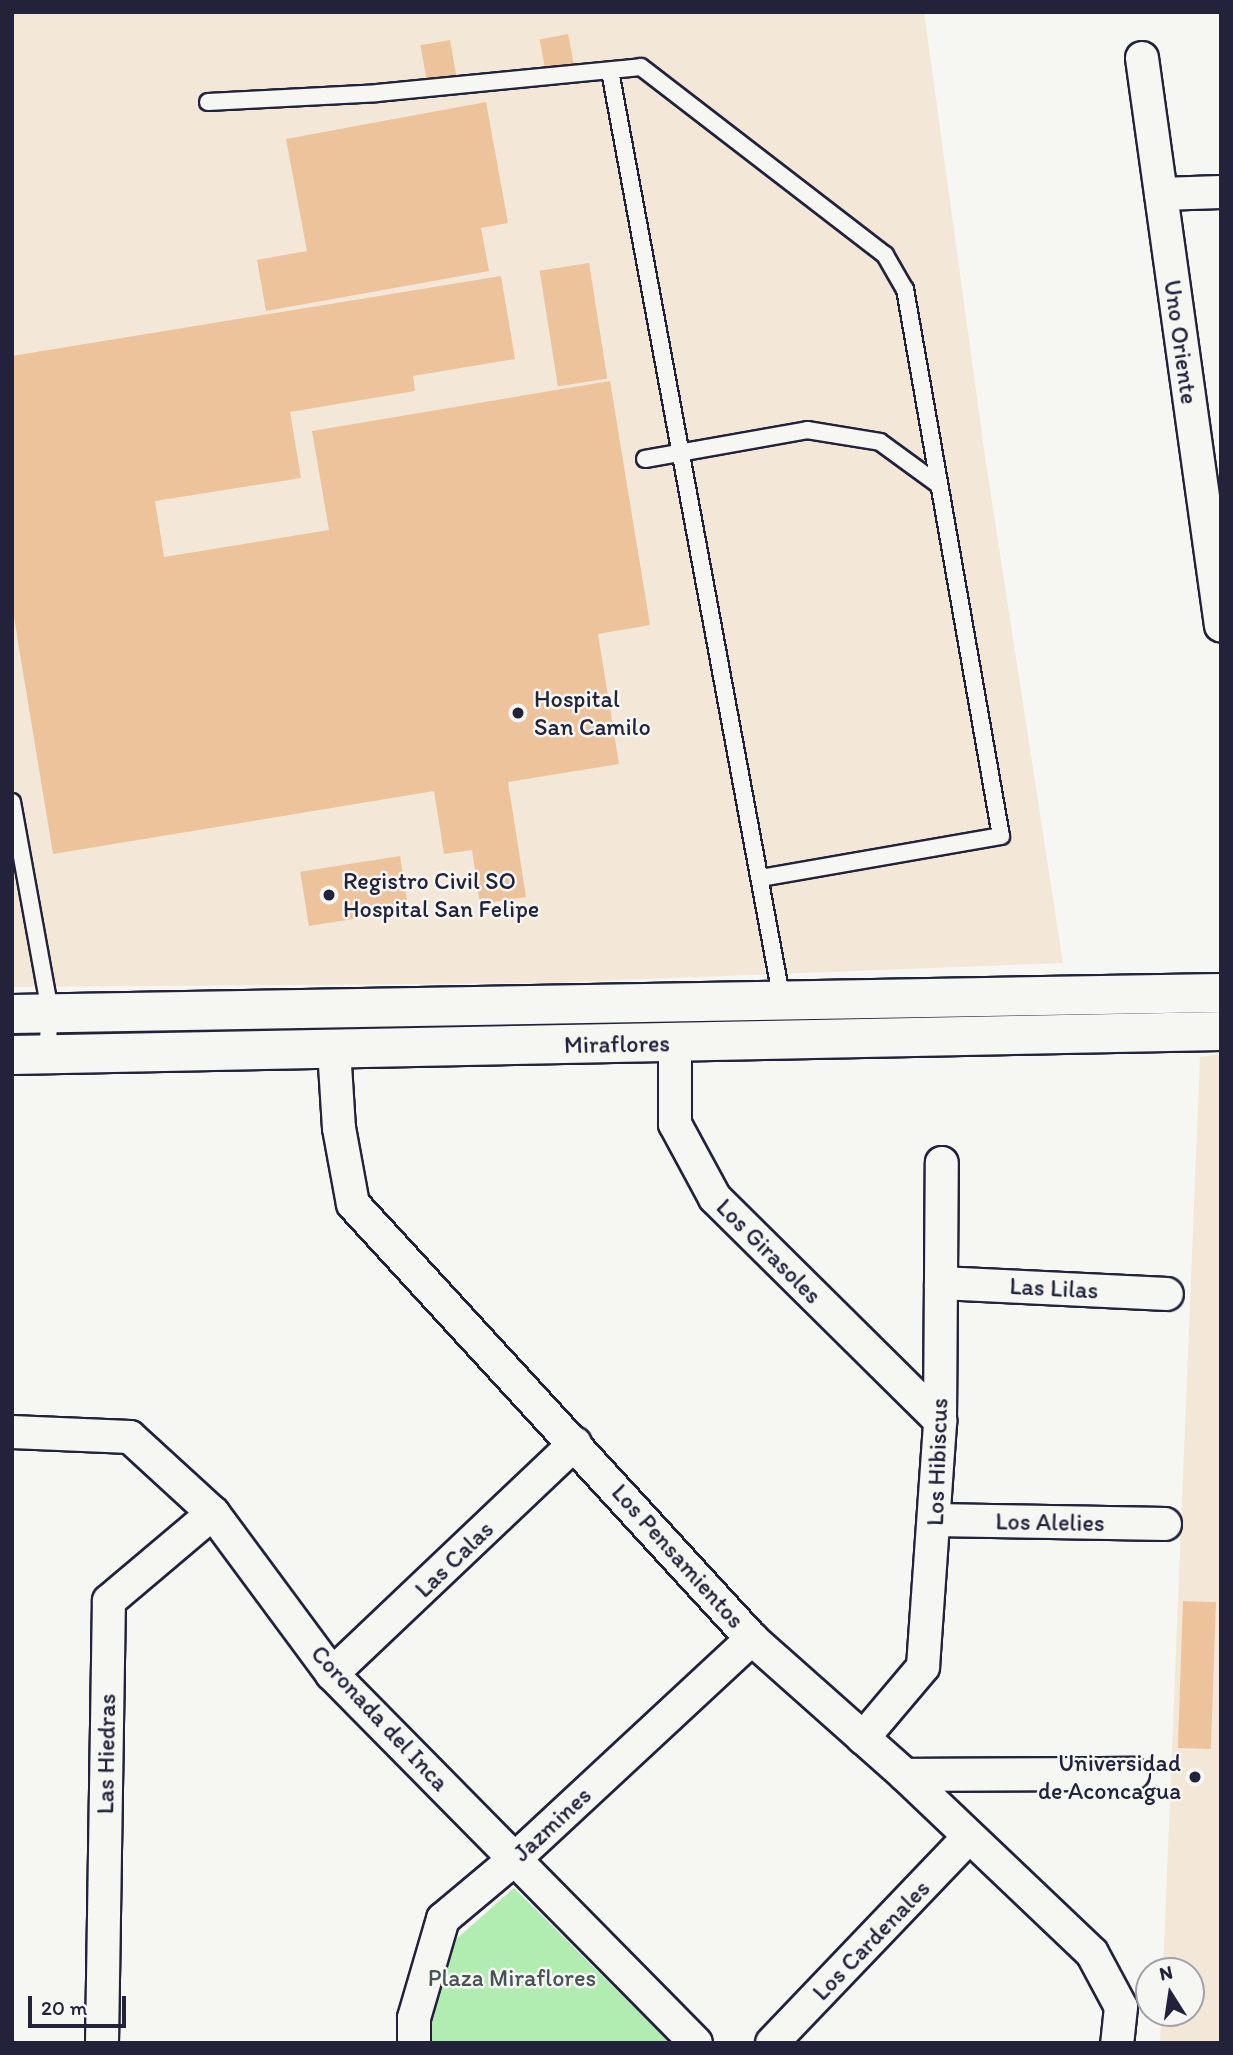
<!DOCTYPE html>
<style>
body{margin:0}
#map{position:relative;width:1233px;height:2055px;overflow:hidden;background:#f6f6f2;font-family:Itim,sans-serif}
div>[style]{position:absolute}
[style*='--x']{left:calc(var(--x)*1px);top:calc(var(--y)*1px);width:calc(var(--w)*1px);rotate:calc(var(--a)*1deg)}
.built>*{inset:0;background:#f3e7d8}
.green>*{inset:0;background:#b1ecb1}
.building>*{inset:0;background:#edc39c;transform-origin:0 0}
.roads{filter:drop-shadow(2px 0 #22223b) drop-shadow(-2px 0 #22223b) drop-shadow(0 2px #22223b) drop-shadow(0 -2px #22223b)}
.service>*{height:16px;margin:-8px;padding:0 8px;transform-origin:8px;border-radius:8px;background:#f6f6f2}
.minor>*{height:32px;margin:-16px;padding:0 16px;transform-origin:16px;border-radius:16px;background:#f6f6f2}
.secondary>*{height:38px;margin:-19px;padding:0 19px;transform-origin:19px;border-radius:19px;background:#f6f6f2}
.dots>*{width:19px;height:19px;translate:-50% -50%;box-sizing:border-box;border:4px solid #f6f6f2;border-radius:50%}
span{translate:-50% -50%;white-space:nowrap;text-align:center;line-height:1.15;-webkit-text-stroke:5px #f6f6f2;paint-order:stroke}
.street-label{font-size:24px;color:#22223b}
.poi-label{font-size:24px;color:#22223b}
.left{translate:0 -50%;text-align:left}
.right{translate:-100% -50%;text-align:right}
.park-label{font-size:24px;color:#465458}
.frame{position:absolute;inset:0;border:14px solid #22223b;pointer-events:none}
.north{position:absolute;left:1135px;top:1957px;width:70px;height:70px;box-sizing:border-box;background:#f6f6f2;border:2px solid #a1a1a9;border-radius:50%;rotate:348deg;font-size:19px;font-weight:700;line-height:28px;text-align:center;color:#22223b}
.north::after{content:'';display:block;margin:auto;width:24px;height:32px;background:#22223b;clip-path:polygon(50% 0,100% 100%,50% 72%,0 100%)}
.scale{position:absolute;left:28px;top:1996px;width:98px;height:32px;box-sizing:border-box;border:4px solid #22223b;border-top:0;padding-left:9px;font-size:21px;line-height:24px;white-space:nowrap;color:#22223b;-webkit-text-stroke:5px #f6f6f2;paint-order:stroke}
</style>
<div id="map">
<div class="built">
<i style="clip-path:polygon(12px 12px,924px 12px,986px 463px,1063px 963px,542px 983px,12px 987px)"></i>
<i style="clip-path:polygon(1221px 1054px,1221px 2043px,1160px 2043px,1161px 2013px,1191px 2013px,1191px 1971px,1163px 1971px,1200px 1057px)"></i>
</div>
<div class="green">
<i style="clip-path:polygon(514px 1888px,670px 2043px,428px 2043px,428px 2018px,453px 1942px)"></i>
</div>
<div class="building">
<i style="left:568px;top:34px;width:31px;height:29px;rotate:79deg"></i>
<i style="left:450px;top:40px;width:39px;height:30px;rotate:80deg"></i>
<i style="clip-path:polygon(486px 102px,508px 223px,481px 228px,489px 271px,266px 311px,257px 260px,307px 251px,286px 139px)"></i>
<i style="left:589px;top:263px;width:117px;height:50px;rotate:81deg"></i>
<i style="clip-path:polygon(501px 276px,515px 359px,413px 376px,415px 391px,290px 412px,301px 478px,155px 501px,164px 557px,329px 530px,312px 431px,610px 381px,650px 625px,598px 634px,619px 764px,508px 782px,526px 897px,480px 904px,472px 850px,444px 854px,434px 791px,53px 854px,12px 605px,12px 356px)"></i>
<i style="left:400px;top:856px;width:55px;height:101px;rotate:81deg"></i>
<i style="left:1183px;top:1601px;width:33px;height:147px;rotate:2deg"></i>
</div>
<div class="roads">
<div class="service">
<i style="--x:610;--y:71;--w:946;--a:79.52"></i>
<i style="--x:208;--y:102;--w:169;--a:-3"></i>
<i style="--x:377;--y:93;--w:265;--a:-5.6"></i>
<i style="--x:641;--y:67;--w:308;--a:37.6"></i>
<i style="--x:885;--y:255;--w:39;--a:60"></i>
<i style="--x:905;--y:289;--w:555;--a:80.05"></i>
<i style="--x:1001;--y:836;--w:244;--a:170.1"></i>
<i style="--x:645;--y:459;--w:165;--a:-10.1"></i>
<i style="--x:807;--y:430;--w:74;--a:9.3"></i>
<i style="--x:880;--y:442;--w:73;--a:36.1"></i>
<i style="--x:12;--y:802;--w:213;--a:79.7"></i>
<i style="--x:50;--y:1012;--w:42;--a:94.1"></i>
</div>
<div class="minor">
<i style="--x:1142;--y:58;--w:573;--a:82.08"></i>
<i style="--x:1161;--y:194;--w:60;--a:-1.9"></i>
<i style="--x:675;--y:1044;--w:80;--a:90"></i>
<i style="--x:675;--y:1124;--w:84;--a:61.6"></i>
<i style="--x:715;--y:1198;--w:317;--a:44.7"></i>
<i style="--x:334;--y:1049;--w:79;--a:86.4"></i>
<i style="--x:339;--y:1128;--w:77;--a:79.6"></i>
<i style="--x:353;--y:1204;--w:590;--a:47.47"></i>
<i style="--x:752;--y:1639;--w:205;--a:41.6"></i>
<i style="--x:905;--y:1775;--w:258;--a:43.6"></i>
<i style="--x:1092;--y:1953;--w:61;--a:61.8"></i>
<i style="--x:1121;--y:2007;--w:36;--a:96"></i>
<i style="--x:941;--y:1283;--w:226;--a:2.8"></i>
<i style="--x:12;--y:1432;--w:118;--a:2.4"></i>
<i style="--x:130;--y:1437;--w:113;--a:42.5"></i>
<i style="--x:213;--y:1513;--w:200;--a:53.5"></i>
<i style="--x:332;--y:1674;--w:518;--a:45.39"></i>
<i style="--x:935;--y:1520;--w:230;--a:1"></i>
<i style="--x:332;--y:1674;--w:335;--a:-43.5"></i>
<i style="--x:863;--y:1738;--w:93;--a:-49.8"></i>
<i style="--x:923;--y:1667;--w:247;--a:-86"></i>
<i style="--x:940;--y:1421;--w:258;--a:-89.6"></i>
<i style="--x:905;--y:1775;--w:228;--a:-0.3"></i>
<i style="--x:102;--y:2043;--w:442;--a:-89.1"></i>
<i style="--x:109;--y:1601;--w:136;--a:-40.2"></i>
<i style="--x:414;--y:2043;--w:25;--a:-90"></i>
<i style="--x:414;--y:2018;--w:103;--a:-73.7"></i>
<i style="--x:443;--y:1919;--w:97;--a:-40"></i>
<i style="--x:517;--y:1857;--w:321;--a:-42.9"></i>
<i style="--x:772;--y:2043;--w:285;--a:-46.3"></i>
</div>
<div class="secondary">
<i style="--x:12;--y:1014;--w:1209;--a:-1"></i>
<i style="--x:12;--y:1055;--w:1209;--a:-1.14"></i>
</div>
</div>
<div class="dots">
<i style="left:518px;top:713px;background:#22223b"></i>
<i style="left:329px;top:895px;background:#22223b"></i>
<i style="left:1195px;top:1777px;background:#22223b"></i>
</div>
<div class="street-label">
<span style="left:1181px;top:342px;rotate:82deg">Uno Oriente</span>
<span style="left:617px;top:1044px;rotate:-1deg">Miraflores</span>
<span style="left:769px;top:1251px;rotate:45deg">Los Girasoles</span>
<span style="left:1054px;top:1288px;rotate:3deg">Las Lilas</span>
<span style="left:937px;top:1462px;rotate:-88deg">Los Hibiscus</span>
<span style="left:1050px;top:1522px;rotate:1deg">Los Alelies</span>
<span style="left:678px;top:1556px;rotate:48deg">Los Pensamientos</span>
<span style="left:454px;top:1559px;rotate:-44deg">Las Calas</span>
<span style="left:380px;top:1718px;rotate:47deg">Coronada del Inca</span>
<span style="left:106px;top:1754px;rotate:-89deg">Las Hiedras</span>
<span style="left:552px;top:1824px;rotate:-43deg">Jazmines</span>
<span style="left:871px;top:1940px;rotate:-46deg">Los Cardenales</span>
</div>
<div class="poi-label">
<span class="left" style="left:534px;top:713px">Hospital<br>San Camilo</span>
<span class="left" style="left:343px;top:895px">Registro Civil SO<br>Hospital San Felipe</span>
<span class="right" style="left:1181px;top:1777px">Universidad<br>de Aconcagua</span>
</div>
<div class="park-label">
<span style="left:512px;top:1978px">Plaza Miraflores</span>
</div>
<div class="frame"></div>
<div class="north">N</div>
<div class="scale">20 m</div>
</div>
